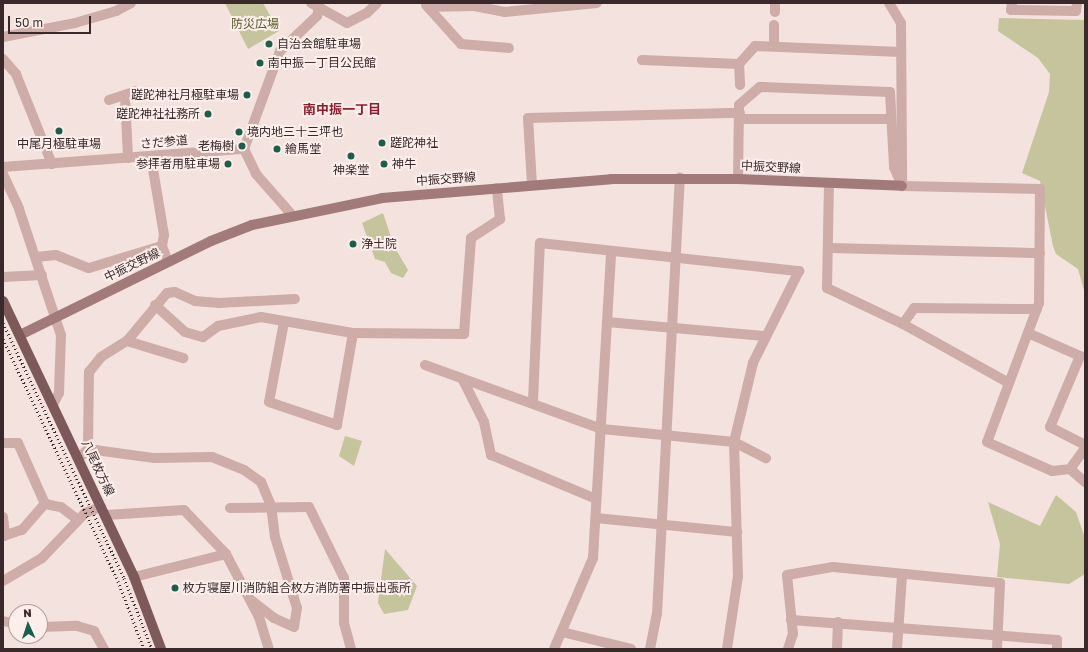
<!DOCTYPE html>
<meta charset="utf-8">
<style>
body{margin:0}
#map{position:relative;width:1088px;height:652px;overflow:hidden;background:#f4e2de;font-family:"Golos Text","Noto Sans JP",sans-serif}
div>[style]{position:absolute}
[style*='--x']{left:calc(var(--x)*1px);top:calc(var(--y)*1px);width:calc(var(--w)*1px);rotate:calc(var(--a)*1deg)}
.green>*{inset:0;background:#c5c49c}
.street>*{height:10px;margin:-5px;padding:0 5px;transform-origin:5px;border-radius:5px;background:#ceaca8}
.secondary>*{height:10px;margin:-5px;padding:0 5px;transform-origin:5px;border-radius:5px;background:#a27a79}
.primary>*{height:10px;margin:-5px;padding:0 5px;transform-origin:5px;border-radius:5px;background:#7d595a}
.rail>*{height:3px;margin-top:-1.5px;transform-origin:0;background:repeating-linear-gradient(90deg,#3a292a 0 1px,transparent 0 4px)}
.dots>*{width:11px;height:11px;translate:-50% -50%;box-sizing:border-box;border:2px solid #fbeeeb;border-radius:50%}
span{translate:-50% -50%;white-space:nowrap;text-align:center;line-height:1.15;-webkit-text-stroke:4px #fbeeeb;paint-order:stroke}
.park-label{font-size:12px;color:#5a5a2b}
.poi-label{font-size:12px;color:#3a292a}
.left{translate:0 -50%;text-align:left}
.right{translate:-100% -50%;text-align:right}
.street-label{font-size:12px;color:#3a292a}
.neighbourhood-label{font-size:13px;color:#8f1c2a;font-weight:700}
.frame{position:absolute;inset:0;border:4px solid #3a292a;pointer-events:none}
.north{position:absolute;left:8px;top:604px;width:40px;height:40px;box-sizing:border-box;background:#fbeeeb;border:1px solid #ae9f9e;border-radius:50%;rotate:357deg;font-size:11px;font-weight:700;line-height:16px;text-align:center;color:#3a292a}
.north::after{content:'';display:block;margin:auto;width:14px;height:18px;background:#1b5f4b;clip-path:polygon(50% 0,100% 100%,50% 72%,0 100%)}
.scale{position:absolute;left:8px;top:16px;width:83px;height:18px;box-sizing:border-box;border:2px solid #3a292a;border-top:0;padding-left:5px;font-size:12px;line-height:14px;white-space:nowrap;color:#3a292a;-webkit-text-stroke:3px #fbeeeb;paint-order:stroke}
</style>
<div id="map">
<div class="green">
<i style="clip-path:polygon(225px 3px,263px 3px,279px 31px,248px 49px)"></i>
<i style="clip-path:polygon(999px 18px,1085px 20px,1085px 294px,1078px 269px,1056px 254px,1053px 246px,1040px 181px,1022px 173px,1049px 92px,1050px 74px,1038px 58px,998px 31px)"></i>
<i style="clip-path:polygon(383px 213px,394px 246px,408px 270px,403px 278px,391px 273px,385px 262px,375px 259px,362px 223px)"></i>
<i style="clip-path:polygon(345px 436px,362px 441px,354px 466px,339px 456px)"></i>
<i style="clip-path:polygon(1056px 495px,1076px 512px,1085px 538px,1085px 574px,1069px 584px,997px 577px,1000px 544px,988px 502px,1040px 526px)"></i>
<i style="clip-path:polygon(385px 549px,417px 586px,408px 610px,384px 614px,378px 603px)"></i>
</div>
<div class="street">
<i style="--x:311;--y:3;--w:41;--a:29.1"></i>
<i style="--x:347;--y:23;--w:22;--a:-27"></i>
<i style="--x:367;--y:13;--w:14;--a:-45"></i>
<i style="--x:889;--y:3;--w:23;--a:59"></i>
<i style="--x:901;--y:23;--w:157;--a:89.6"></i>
<i style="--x:1012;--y:3;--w:7;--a:98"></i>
<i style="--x:1011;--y:10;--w:65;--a:0.9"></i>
<i style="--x:1076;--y:11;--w:8;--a:-83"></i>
<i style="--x:426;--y:5;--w:52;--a:48.1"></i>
<i style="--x:461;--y:44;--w:48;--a:4.8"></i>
<i style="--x:428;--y:7;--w:46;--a:-1.2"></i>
<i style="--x:474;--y:6;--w:31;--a:11"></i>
<i style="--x:504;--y:12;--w:93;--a:-5.5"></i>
<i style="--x:775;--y:12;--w:9;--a:-90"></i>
<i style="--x:3;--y:37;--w:73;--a:-11"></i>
<i style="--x:75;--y:23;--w:43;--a:-16.3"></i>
<i style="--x:116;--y:11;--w:17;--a:-28"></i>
<i style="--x:774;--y:46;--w:21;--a:-90"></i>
<i style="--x:3;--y:59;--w:20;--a:49"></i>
<i style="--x:16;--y:74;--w:97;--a:68.2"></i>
<i style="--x:642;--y:60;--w:97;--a:2.4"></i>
<i style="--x:739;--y:64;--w:24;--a:-48"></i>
<i style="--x:755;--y:46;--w:146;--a:2.4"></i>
<i style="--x:739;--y:64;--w:21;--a:87"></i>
<i style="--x:125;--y:96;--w:62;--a:87.2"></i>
<i style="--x:109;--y:100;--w:28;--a:-18"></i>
<i style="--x:741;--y:119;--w:150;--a:0"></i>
<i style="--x:244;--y:149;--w:104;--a:-69.8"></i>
<i style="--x:280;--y:51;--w:51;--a:-43.4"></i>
<i style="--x:317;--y:16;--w:9;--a:-77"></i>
<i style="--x:3;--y:167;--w:242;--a:-4.3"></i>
<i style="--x:244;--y:149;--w:28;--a:64"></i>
<i style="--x:256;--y:174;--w:55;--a:48.7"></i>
<i style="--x:3;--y:174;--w:38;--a:65"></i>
<i style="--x:19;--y:209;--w:133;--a:71.6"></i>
<i style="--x:61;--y:335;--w:58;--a:92"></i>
<i style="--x:59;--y:393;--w:13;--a:117"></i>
<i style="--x:738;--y:179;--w:74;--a:-89.2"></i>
<i style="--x:739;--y:105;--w:28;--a:-41"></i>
<i style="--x:760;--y:87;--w:130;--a:2.2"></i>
<i style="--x:890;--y:92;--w:75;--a:86.9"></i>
<i style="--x:894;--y:167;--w:21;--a:67"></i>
<i style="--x:829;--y:183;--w:105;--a:91.1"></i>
<i style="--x:827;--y:288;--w:84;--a:25.3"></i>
<i style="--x:903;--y:324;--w:121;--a:29.1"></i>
<i style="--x:532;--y:185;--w:67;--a:-93.4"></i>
<i style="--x:528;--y:118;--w:212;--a:-1.4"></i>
<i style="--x:902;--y:186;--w:138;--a:1.2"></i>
<i style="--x:1040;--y:189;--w:114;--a:90.5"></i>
<i style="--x:1039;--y:303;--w:148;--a:110.5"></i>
<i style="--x:987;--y:442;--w:71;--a:24"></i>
<i style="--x:1052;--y:471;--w:18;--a:-6"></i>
<i style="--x:1070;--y:469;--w:20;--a:41"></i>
<i style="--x:162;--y:246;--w:17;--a:69"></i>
<i style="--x:829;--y:248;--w:211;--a:1.4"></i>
<i style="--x:36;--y:257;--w:20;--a:-6"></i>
<i style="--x:56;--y:255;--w:35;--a:22"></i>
<i style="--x:89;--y:268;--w:76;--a:-16.8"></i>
<i style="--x:162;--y:246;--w:11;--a:-80"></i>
<i style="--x:164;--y:235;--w:79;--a:-99.5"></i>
<i style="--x:3;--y:277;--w:39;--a:-3"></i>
<i style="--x:155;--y:305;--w:40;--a:42"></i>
<i style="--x:185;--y:332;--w:19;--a:16"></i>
<i style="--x:203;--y:337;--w:19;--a:-36"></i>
<i style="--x:218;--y:326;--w:44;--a:-11.8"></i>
<i style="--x:261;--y:317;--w:93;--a:9.9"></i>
<i style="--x:353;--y:333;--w:111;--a:0.5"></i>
<i style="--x:464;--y:334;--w:96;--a:-85.8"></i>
<i style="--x:471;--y:238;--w:35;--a:-33"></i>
<i style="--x:500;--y:219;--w:31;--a:-96"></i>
<i style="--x:284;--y:322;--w:81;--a:100.6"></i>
<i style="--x:269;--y:402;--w:72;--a:18.7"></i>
<i style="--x:337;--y:425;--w:93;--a:-80.1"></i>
<i style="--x:607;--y:322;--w:158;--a:5.1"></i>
<i style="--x:903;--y:324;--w:19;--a:-55"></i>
<i style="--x:914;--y:308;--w:123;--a:0.5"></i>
<i style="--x:1028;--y:333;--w:57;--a:23.9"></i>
<i style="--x:1080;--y:356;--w:77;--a:112.9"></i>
<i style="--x:1050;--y:427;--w:39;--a:27"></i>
<i style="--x:127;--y:341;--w:59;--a:16.9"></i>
<i style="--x:425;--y:365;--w:188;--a:19.9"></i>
<i style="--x:602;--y:429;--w:133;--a:5.6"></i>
<i style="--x:734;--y:442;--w:36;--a:27"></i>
<i style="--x:463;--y:380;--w:47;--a:63.4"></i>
<i style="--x:484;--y:422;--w:34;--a:78"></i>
<i style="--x:491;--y:455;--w:114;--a:22.7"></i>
<i style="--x:533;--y:401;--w:158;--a:-87.5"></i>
<i style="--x:540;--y:243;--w:261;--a:6.2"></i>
<i style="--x:799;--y:271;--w:103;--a:116.6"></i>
<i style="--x:753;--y:363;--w:81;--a:103.5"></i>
<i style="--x:734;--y:442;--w:134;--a:88.3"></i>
<i style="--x:738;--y:576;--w:74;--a:98.6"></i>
<i style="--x:3;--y:443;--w:15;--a:0"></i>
<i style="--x:18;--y:443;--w:67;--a:66.1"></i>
<i style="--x:45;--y:504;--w:16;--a:11"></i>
<i style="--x:61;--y:507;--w:21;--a:37"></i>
<i style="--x:88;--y:449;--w:77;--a:-89.3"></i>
<i style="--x:89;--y:372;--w:19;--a:-51"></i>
<i style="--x:101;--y:357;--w:31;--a:-32"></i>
<i style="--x:127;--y:341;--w:62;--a:-50.2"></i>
<i style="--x:167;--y:293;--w:8;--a:-7"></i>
<i style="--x:175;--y:292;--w:22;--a:24"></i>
<i style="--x:195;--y:301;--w:24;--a:5"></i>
<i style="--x:219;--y:303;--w:76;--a:-3"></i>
<i style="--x:79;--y:458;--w:13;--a:-45"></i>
<i style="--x:88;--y:449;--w:67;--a:7.8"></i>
<i style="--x:154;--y:458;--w:58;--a:-1"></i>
<i style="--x:212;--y:457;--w:35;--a:22"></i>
<i style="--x:244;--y:470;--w:21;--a:35"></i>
<i style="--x:261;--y:482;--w:25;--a:67"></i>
<i style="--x:271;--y:505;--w:32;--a:83"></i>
<i style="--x:275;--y:537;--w:74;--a:72.8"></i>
<i style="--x:297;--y:608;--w:19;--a:99"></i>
<i style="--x:294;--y:627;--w:22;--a:-156"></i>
<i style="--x:274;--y:618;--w:29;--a:-142"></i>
<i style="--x:1070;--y:469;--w:26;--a:-54"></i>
<i style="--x:230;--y:508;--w:79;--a:-0.7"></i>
<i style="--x:309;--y:507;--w:79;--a:63.8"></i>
<i style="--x:344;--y:578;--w:45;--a:90"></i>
<i style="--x:344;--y:623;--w:27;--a:75"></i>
<i style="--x:106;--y:515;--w:78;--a:-3.7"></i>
<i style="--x:184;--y:510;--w:61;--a:46.3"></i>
<i style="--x:226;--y:554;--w:71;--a:62.4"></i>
<i style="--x:259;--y:617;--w:34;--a:73"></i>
<i style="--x:3;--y:517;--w:19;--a:84"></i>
<i style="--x:596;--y:518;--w:142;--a:5.7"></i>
<i style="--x:3;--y:536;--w:20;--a:-18"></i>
<i style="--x:22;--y:530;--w:35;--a:-49"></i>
<i style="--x:134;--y:577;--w:95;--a:-14"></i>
<i style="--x:3;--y:581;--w:45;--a:-30.5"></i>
<i style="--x:42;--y:558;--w:62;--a:-46.3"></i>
<i style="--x:85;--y:513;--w:17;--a:-21"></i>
<i style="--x:791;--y:620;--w:267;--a:4.3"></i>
<i style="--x:1057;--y:640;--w:9;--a:90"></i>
<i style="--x:3;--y:621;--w:13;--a:13"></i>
<i style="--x:40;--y:627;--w:37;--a:-2"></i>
<i style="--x:77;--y:626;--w:18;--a:16"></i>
<i style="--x:94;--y:631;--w:21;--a:61"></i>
<i style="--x:562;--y:632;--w:71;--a:13.8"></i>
<i style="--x:554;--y:649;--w:99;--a:-66.8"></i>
<i style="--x:593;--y:558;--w:306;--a:-86.6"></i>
<i style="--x:650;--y:649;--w:36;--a:-79"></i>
<i style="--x:657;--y:614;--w:437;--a:-87"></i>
<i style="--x:788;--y:649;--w:16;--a:-72"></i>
<i style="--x:793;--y:634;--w:59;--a:-95.8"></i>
<i style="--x:787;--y:575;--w:47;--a:-9.9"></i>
<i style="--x:833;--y:567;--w:168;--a:5.5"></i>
<i style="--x:1000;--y:583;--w:66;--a:92.6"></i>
<i style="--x:837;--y:649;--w:27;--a:-88"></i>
<i style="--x:897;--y:649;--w:73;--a:-86.1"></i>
</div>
<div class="secondary">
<i style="--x:20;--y:335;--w:213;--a:-26.2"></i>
<i style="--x:211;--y:241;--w:44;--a:-21.3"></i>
<i style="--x:252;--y:225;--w:133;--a:-11.7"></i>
<i style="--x:382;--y:198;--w:230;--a:-4.7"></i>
<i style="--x:611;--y:179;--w:127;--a:0"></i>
<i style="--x:738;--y:179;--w:164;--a:2.4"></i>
</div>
<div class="primary">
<i style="--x:3;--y:301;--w:306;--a:64.6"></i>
<i style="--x:134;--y:577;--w:77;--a:69.4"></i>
</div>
<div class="rail">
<i style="--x:3;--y:323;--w:282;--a:64.6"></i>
<i style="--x:124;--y:578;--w:76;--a:68.5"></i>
<i style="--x:3;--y:339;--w:268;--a:64.6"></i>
<i style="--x:118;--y:581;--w:73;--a:69.1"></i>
</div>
<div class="dots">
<i style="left:269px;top:44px;background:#1b5f4b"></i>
<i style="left:260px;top:63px;background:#1b5f4b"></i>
<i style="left:247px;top:95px;background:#1b5f4b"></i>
<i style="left:208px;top:114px;background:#1b5f4b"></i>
<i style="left:59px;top:131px;background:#1b5f4b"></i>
<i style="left:239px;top:132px;background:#1b5f4b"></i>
<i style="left:382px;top:143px;background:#1b5f4b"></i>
<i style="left:242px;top:146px;background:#1b5f4b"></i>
<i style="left:277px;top:149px;background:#1b5f4b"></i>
<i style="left:351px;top:156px;background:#1b5f4b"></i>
<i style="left:228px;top:164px;background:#1b5f4b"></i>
<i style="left:384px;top:164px;background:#1b5f4b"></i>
<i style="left:353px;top:244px;background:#1b5f4b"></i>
<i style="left:175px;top:588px;background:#1b5f4b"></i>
</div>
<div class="park-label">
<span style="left:255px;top:24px">防災広場</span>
</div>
<div class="poi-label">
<span class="left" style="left:277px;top:44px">自治会館駐車場</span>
<span class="left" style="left:268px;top:63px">南中振一丁目公民館</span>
<span class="right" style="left:239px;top:95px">蹉跎神社月極駐車場</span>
<span class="right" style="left:200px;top:114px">蹉跎神社社務所</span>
<span class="left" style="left:247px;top:132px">境内地三十三坪也</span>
<span class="left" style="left:390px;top:143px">蹉跎神社</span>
<span style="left:59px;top:144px">中尾月極駐車場</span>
<span class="right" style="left:234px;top:146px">老梅樹</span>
<span class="left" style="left:285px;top:149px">繪馬堂</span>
<span class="right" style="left:220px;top:164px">参拝者用駐車場</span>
<span class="left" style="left:392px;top:164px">神牛</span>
<span style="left:351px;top:170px">神楽堂</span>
<span class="left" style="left:361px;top:244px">浄土院</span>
<span class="left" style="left:183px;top:588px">枚方寝屋川消防組合枚方消防署中振出張所</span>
</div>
<div class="street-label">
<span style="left:164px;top:142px;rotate:-5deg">さだ参道</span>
<span style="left:771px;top:167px;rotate:3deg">中振交野線</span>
<span style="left:446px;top:179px;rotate:-4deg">中振交野線</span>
<span style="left:132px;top:265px;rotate:-26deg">中振交野線</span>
<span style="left:98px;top:468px;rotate:65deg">八尾枚方線</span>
</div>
<div class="neighbourhood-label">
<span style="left:342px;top:109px">南中振一丁目</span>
</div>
<div class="frame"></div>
<div class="north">N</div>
<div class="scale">50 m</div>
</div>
